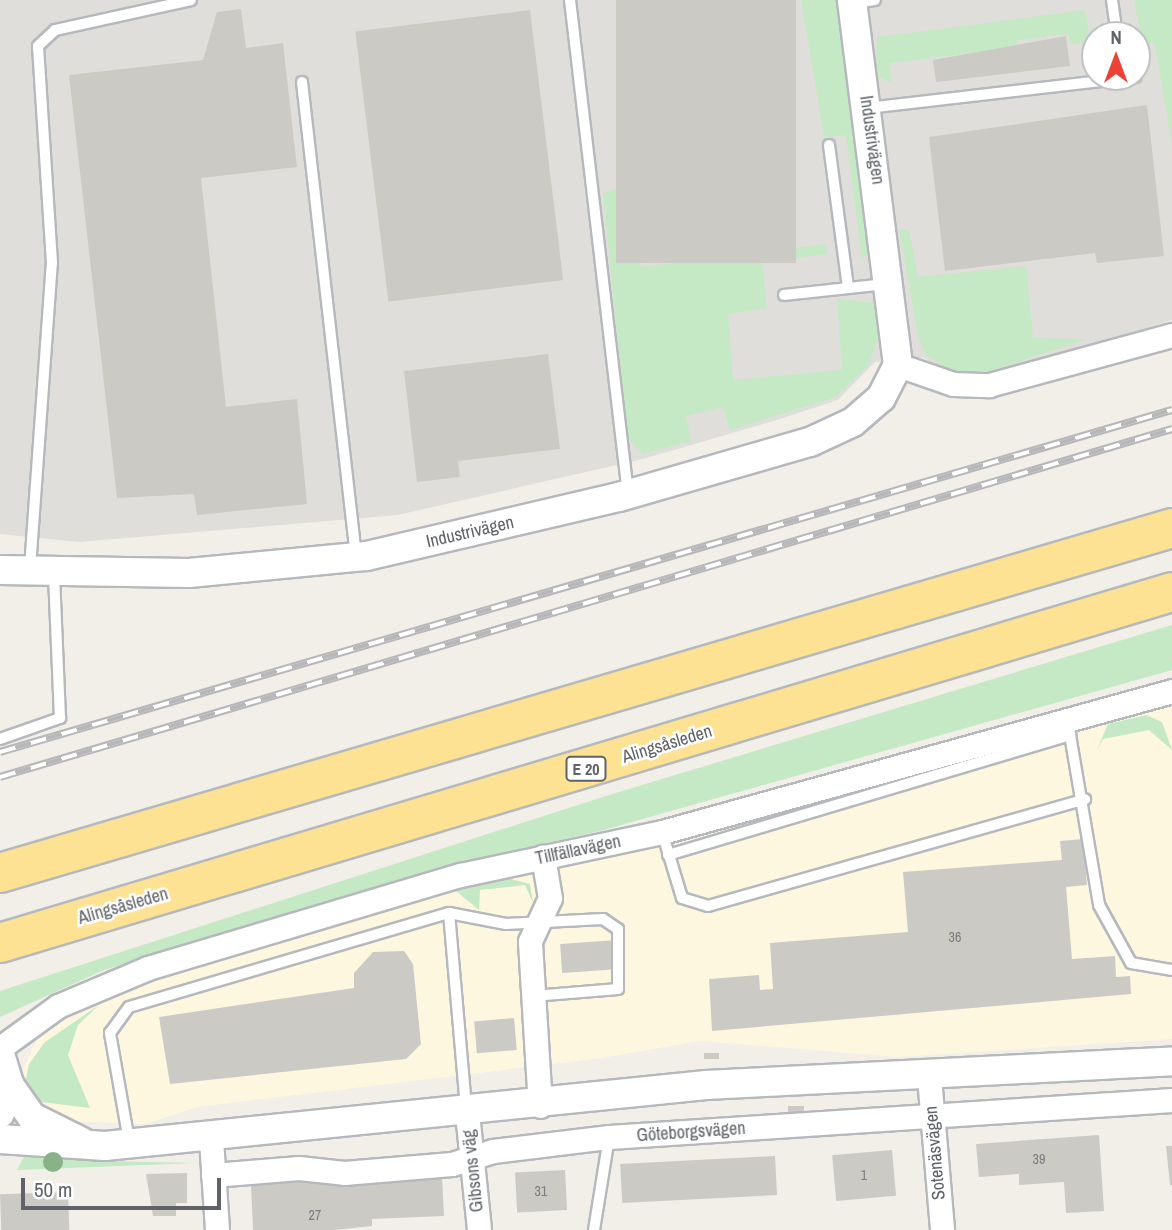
<!DOCTYPE html>
<meta charset="utf-8">
<style>
body{margin:0}
#map{position:relative;width:1172px;height:1230px;overflow:hidden;background:#f1efe8;font-family:"Archivo Narrow",sans-serif}
div>[style]{position:absolute}
[style*='--x']{left:calc(var(--x)*1px);top:calc(var(--y)*1px);width:calc(var(--w)*1px);rotate:calc(var(--a)*1deg)}
.commercial>*{inset:0;background:#fef7e0}
.industrial>*{inset:0;background:#e0deda}
.green>*{inset:0;background:#c5e8c5}
.building>*{inset:0;background:#cccac5;transform-origin:0 0}
.roads{filter:drop-shadow(2px 0 #b5b8bc) drop-shadow(-2px 0 #b5b8bc) drop-shadow(0 2px #b5b8bc) drop-shadow(0 -2px #b5b8bc)}
.service>*{height:10px;margin:-5px;padding:0 5px;transform-origin:5px;border-radius:5px;background:#fff}
.minor>*{height:23px;margin:-11.5px;padding:0 11.5px;transform-origin:11.5px;border-radius:11.5px;background:#fff}
.tertiary>*{height:28px;margin:-14px;padding:0 14px;transform-origin:14px;border-radius:14px;background:#fff}
.motorway>*{height:38px;margin:-19px;padding:0 19px;transform-origin:19px;border-radius:19px;background:#fde293}
.rail>*{height:8px;margin-top:-4px;transform-origin:0;background:repeating-linear-gradient(90deg,#fff 0 16px,#b6b7b8 0 32px);box-sizing:border-box;border-block:2px solid #b6b7b8}
.trees>*{width:20px;height:20px;margin:-10px;border-radius:50%;background:#89b387}
span{translate:-50% -50%;white-space:nowrap;text-align:center;line-height:1.15;-webkit-text-stroke:5px #fff;paint-order:stroke}
.number-label{font-size:14px;color:#7a7d7f}
.number-label span{-webkit-text-stroke-width:0}
.shield-label span{padding:2px 5px;background:#fff;border:2px solid;border-radius:5px;-webkit-text-stroke-width:0}
.shield-label{font-size:16px;color:#5f6368;font-weight:700}
.street-label{font-size:18px;color:#5f6368}
.north{position:absolute;left:1081px;top:21px;width:70px;height:70px;box-sizing:border-box;background:#fff;border:2px solid #bfc1c3;border-radius:50%;rotate:0deg;font-size:19px;font-weight:700;line-height:28px;text-align:center;color:#5f6368}
.north::after{content:'';display:block;margin:auto;width:24px;height:32px;background:#ea4335;clip-path:polygon(50% 0,100% 100%,50% 72%,0 100%)}
.scale{position:absolute;left:21px;top:1178px;width:200px;height:32px;box-sizing:border-box;border:4px solid #5f6368;border-top:0;padding-left:9px;font-size:21px;line-height:24px;white-space:nowrap;color:#5f6368;-webkit-text-stroke:5px #fff;paint-order:stroke}
</style>
<div id="map">
<div class="commercial">
<i style="clip-path:polygon(1172px 698px,1172px 1039px,900px 1057px,699px 1041px,602px 1058px,197px 1107px,145px 1124px,45px 1120px,18px 1080px,42px 1029px,80px 1001px,455px 883px)"></i>
</div>
<div class="industrial">
<i style="clip-path:polygon(evenodd,0 0,1172px 0,1172px 320px,991px 375px,953px 377px,924px 358px,875px 362px,838px 400px,777px 420px,643px 459px,398px 515px,78px 542px,0 534px,0 0,1095px 35px,1137px 35px,1137px 77px,1095px 77px,1095px 35px)"></i>
</div>
<div class="green">
<i style="clip-path:polygon(801px 0,835px 0,870px 251px,862px 259px,846px 135px,824px 137px)"></i>
<i style="clip-path:polygon(1134px 0,1172px 0,1172px 146px,1155px 44px,1142px 41px)"></i>
<i style="clip-path:polygon(1085px 10px,1091px 42px,1071px 44px,1068px 34px,1017px 40px,1017px 47px,890px 63px,891px 82px,876px 76px,877px 37px)"></i>
<i style="clip-path:polygon(629px 183px,641px 267px,825px 244px,827px 254px,762px 262px,767px 308px,728px 314px,733px 380px,842px 370px,837px 299px,879px 303px,882px 328px,868px 366px,836px 397px,730px 430px,723px 407px,686px 416px,691px 441px,643px 454px,628px 438px,603px 194px)"></i>
<i style="clip-path:polygon(899px 229px,909px 230px,918px 277px,1026px 266px,1033px 338px,1087px 339px,990px 371px,957px 374px,926px 355px,918px 336px)"></i>
<i style="clip-path:polygon(1172px 625px,1172px 670px,600px 831px,466px 861px,104px 970px,0 1017px,0 991px,609px 795px)"></i>
<i style="clip-path:polygon(1146px 715px,1162px 722px,1172px 750px,1149px 730px,1103px 739px,1096px 752px,1108px 724px)"></i>
<i style="clip-path:polygon(507px 878px,530px 884px,533px 903px,525px 885px,480px 890px,479px 910px,456px 891px)"></i>
<i style="clip-path:polygon(99px 1005px,78px 1025px,68px 1055px,90px 1108px,33px 1101px,25px 1084px,29px 1064px,45px 1042px)"></i>
<i style="clip-path:polygon(26px 1153px,68px 1160px,195px 1163px,17px 1170px)"></i>
</div>
<div class="building">
<i style="left:616px;top:0;width:180px;height:263px"></i>
<i style="clip-path:polygon(241px 9px,246px 48px,283px 43px,297px 167px,201px 178px,226px 407px,297px 399px,307px 504px,197px 515px,194px 494px,117px 498px,69px 75px,203px 60px,217px 12px)"></i>
<i style="left:530px;top:10px;width:272px;height:176px;rotate:83deg"></i>
<i style="clip-path:polygon(1066px 36px,1070px 66px,936px 82px,933px 60px)"></i>
<i style="clip-path:polygon(1147px 105px,1164px 256px,1097px 263px,1095px 253px,945px 271px,929px 137px)"></i>
<i style="clip-path:polygon(548px 354px,560px 449px,458px 461px,460px 477px,417px 482px,404px 371px)"></i>
<i style="clip-path:polygon(1083px 839px,1087px 885px,1066px 887px,1072px 959px,1115px 956px,1116px 977px,1130px 976px,1131px 994px,712px 1031px,709px 979px,759px 975px,760px 990px,773px 989px,770px 943px,908px 932px,903px 872px,1062px 860px,1060px 841px)"></i>
<i style="left:618px;top:940px;width:29px;height:58px;rotate:86deg"></i>
<i style="clip-path:polygon(404px 951px,413px 964px,421px 1044px,406px 1059px,170px 1084px,159px 1017px,354px 988px,354px 973px,373px 952px)"></i>
<i style="left:514px;top:1018px;width:32px;height:40px;rotate:85deg"></i>
<i style="left:719px;top:1053px;width:6px;height:15px;rotate:90deg"></i>
<i style="left:804px;top:1106px;width:9px;height:16px;rotate:90deg"></i>
<i style="clip-path:polygon(1099px 1135px,1104px 1211px,1066px 1213px,1064px 1182px,1019px 1185px,1019px 1174px,979px 1177px,976px 1144px)"></i>
<i style="clip-path:polygon(1166px 1146px,1172px 1146px,1172px 1185px,1170px 1185px)"></i>
<i style="left:892px;top:1150px;width:46px;height:60px;rotate:85deg"></i>
<i style="left:775px;top:1156px;width:39px;height:155px;rotate:87deg"></i>
<i style="left:565px;top:1170px;width:40px;height:50px;rotate:87deg"></i>
<i style="clip-path:polygon(187px 1173px,187px 1203px,176px 1203px,176px 1216px,153px 1216px,146px 1174px)"></i>
<i style="clip-path:polygon(442px 1176px,444px 1216px,372px 1219px,372px 1226px,334px 1230px,253px 1230px,251px 1184px)"></i>
<i style="left:68px;top:1192px;width:38px;height:68px;rotate:88deg"></i>
</div>
<div class="roads">
<div class="service">
<i style="--x:570;--y:0;--w:497;--a:83.3"></i>
<i style="--x:1112;--y:0;--w:35;--a:82"></i>
<i style="--x:854;--y:3;--w:21;--a:-8"></i>
<i style="--x:302;--y:82;--w:476;--a:83.5"></i>
<i style="--x:868;--y:108;--w:269;--a:-6.6"></i>
<i style="--x:829;--y:145;--w:144;--a:82.4"></i>
<i style="--x:784;--y:295;--w:102;--a:-6.2"></i>
<i style="--x:30;--y:568;--w:306;--a:-85.9"></i>
<i style="--x:52;--y:263;--w:217;--a:-93.7"></i>
<i style="--x:38;--y:46;--w:23;--a:-43"></i>
<i style="--x:55;--y:30;--w:139;--a:-12.4"></i>
<i style="--x:1069;--y:729;--w:179;--a:80.3"></i>
<i style="--x:1099;--y:905;--w:66;--a:61.1"></i>
<i style="--x:1131;--y:963;--w:42;--a:9.7"></i>
<i style="--x:0;--y:739;--w:64;--a:-19.3"></i>
<i style="--x:60;--y:718;--w:145;--a:-92.4"></i>
<i style="--x:662;--y:832;--w:69;--a:73.1"></i>
<i style="--x:682;--y:898;--w:27;--a:17"></i>
<i style="--x:708;--y:906;--w:392;--a:-15.8"></i>
<i style="--x:668;--y:855;--w:420;--a:-16.6"></i>
<i style="--x:449;--y:913;--w:197;--a:85"></i>
<i style="--x:129;--y:1141;--w:110;--a:-100"></i>
<i style="--x:110;--y:1033;--w:32;--a:-54"></i>
<i style="--x:129;--y:1007;--w:334;--a:-16.4"></i>
<i style="--x:449;--y:913;--w:58;--a:10.9"></i>
<i style="--x:506;--y:924;--w:97;--a:-3"></i>
<i style="--x:603;--y:919;--w:18;--a:34"></i>
<i style="--x:618;--y:929;--w:60;--a:90"></i>
<i style="--x:618;--y:989;--w:85;--a:175.3"></i>
<i style="--x:594;--y:1230;--w:94;--a:-80.8"></i>
</div>
<div class="minor">
<i style="--x:898;--y:365;--w:58;--a:19.1"></i>
<i style="--x:953;--y:384;--w:36;--a:2"></i>
<i style="--x:989;--y:385;--w:190;--a:-15.3"></i>
<i style="--x:0;--y:1048;--w:72;--a:-35.9"></i>
<i style="--x:58;--y:1006;--w:98;--a:-22.9"></i>
<i style="--x:148;--y:968;--w:326;--a:-16.6"></i>
<i style="--x:460;--y:875;--w:207;--a:-12"></i>
<i style="--x:662;--y:832;--w:529;--a:-15.45"></i>
<i style="--x:929;--y:1077;--w:154;--a:85.1"></i>
<i style="--x:540;--y:1106;--w:165;--a:-93.5"></i>
<i style="--x:530;--y:941;--w:47;--a:-65.1"></i>
<i style="--x:550;--y:898;--w:42;--a:-99.7"></i>
<i style="--x:467;--y:1113;--w:118;--a:84.1"></i>
<i style="--x:211;--y:1139;--w:91;--a:86.2"></i>
<i style="--x:213;--y:1175;--w:86;--a:-4.7"></i>
<i style="--x:299;--y:1168;--w:45;--a:6.3"></i>
<i style="--x:344;--y:1173;--w:108;--a:-4.8"></i>
<i style="--x:452;--y:1164;--w:43;--a:-17.6"></i>
<i style="--x:493;--y:1151;--w:117;--a:-6.9"></i>
<i style="--x:609;--y:1137;--w:564;--a:-3.76"></i>
</div>
<div class="tertiary">
<i style="--x:0;--y:570;--w:189;--a:0.9"></i>
<i style="--x:189;--y:573;--w:179;--a:-5.5"></i>
<i style="--x:367;--y:556;--w:259;--a:-13.2"></i>
<i style="--x:619;--y:497;--w:199;--a:-16.1"></i>
<i style="--x:810;--y:442;--w:47;--a:-24.9"></i>
<i style="--x:853;--y:422;--w:37;--a:-41"></i>
<i style="--x:881;--y:398;--w:37;--a:-63"></i>
<i style="--x:898;--y:365;--w:368;--a:-97.2"></i>
<i style="--x:0;--y:1054;--w:34;--a:73"></i>
<i style="--x:10;--y:1086;--w:29;--a:110"></i>
<i style="--x:10;--y:1086;--w:38;--a:55"></i>
<i style="--x:32;--y:1117;--w:56;--a:26.6"></i>
<i style="--x:0;--y:1139;--w:105;--a:3.8"></i>
<i style="--x:105;--y:1146;--w:604;--a:-5.8"></i>
<i style="--x:706;--y:1085;--w:467;--a:-2.9"></i>
</div>
<div class="motorway">
<i style="--x:0;--y:873;--w:1222;--a:-16.4"></i>
<i style="--x:0;--y:943;--w:1223;--a:-16.67"></i>
</div>
</div>
<div class="rail">
<i style="--x:0;--y:752;--w:1221;--a:-16.27"></i>
<i style="--x:0;--y:777;--w:1223;--a:-16.54"></i>
</div>
<div class="trees">
<i style="left:53px;top:1162px"></i>
</div>
<div class="number-label">
<span style="left:955px;top:937px">36</span>
<span style="left:1039px;top:1159px">39</span>
<span style="left:864px;top:1175px">1</span>
<span style="left:541px;top:1191px">31</span>
<span style="left:315px;top:1215px">27</span>
</div>
<div class="shield-label">
<span style="left:586px;top:769px">E 20</span>
</div>
<div class="street-label">
<span style="left:872px;top:140px;rotate:82deg">Industrivägen</span>
<span style="left:470px;top:532px;rotate:-13deg">Industrivägen</span>
<span style="left:667px;top:744px;rotate:-17deg">Alingsåsleden</span>
<span style="left:578px;top:850px;rotate:-12deg">Tillfällavägen</span>
<span style="left:123px;top:906px;rotate:-16deg">Alingsåsleden</span>
<span style="left:691px;top:1132px;rotate:-4deg">Göteborgsvägen</span>
<span style="left:935px;top:1153px;rotate:-95deg">Sotenäsvägen</span>
<span style="left:473px;top:1171px;rotate:-96deg">Gibsons väg</span>
</div>
<div class="north">N</div>
<div class="scale">50 m</div>
</div>
